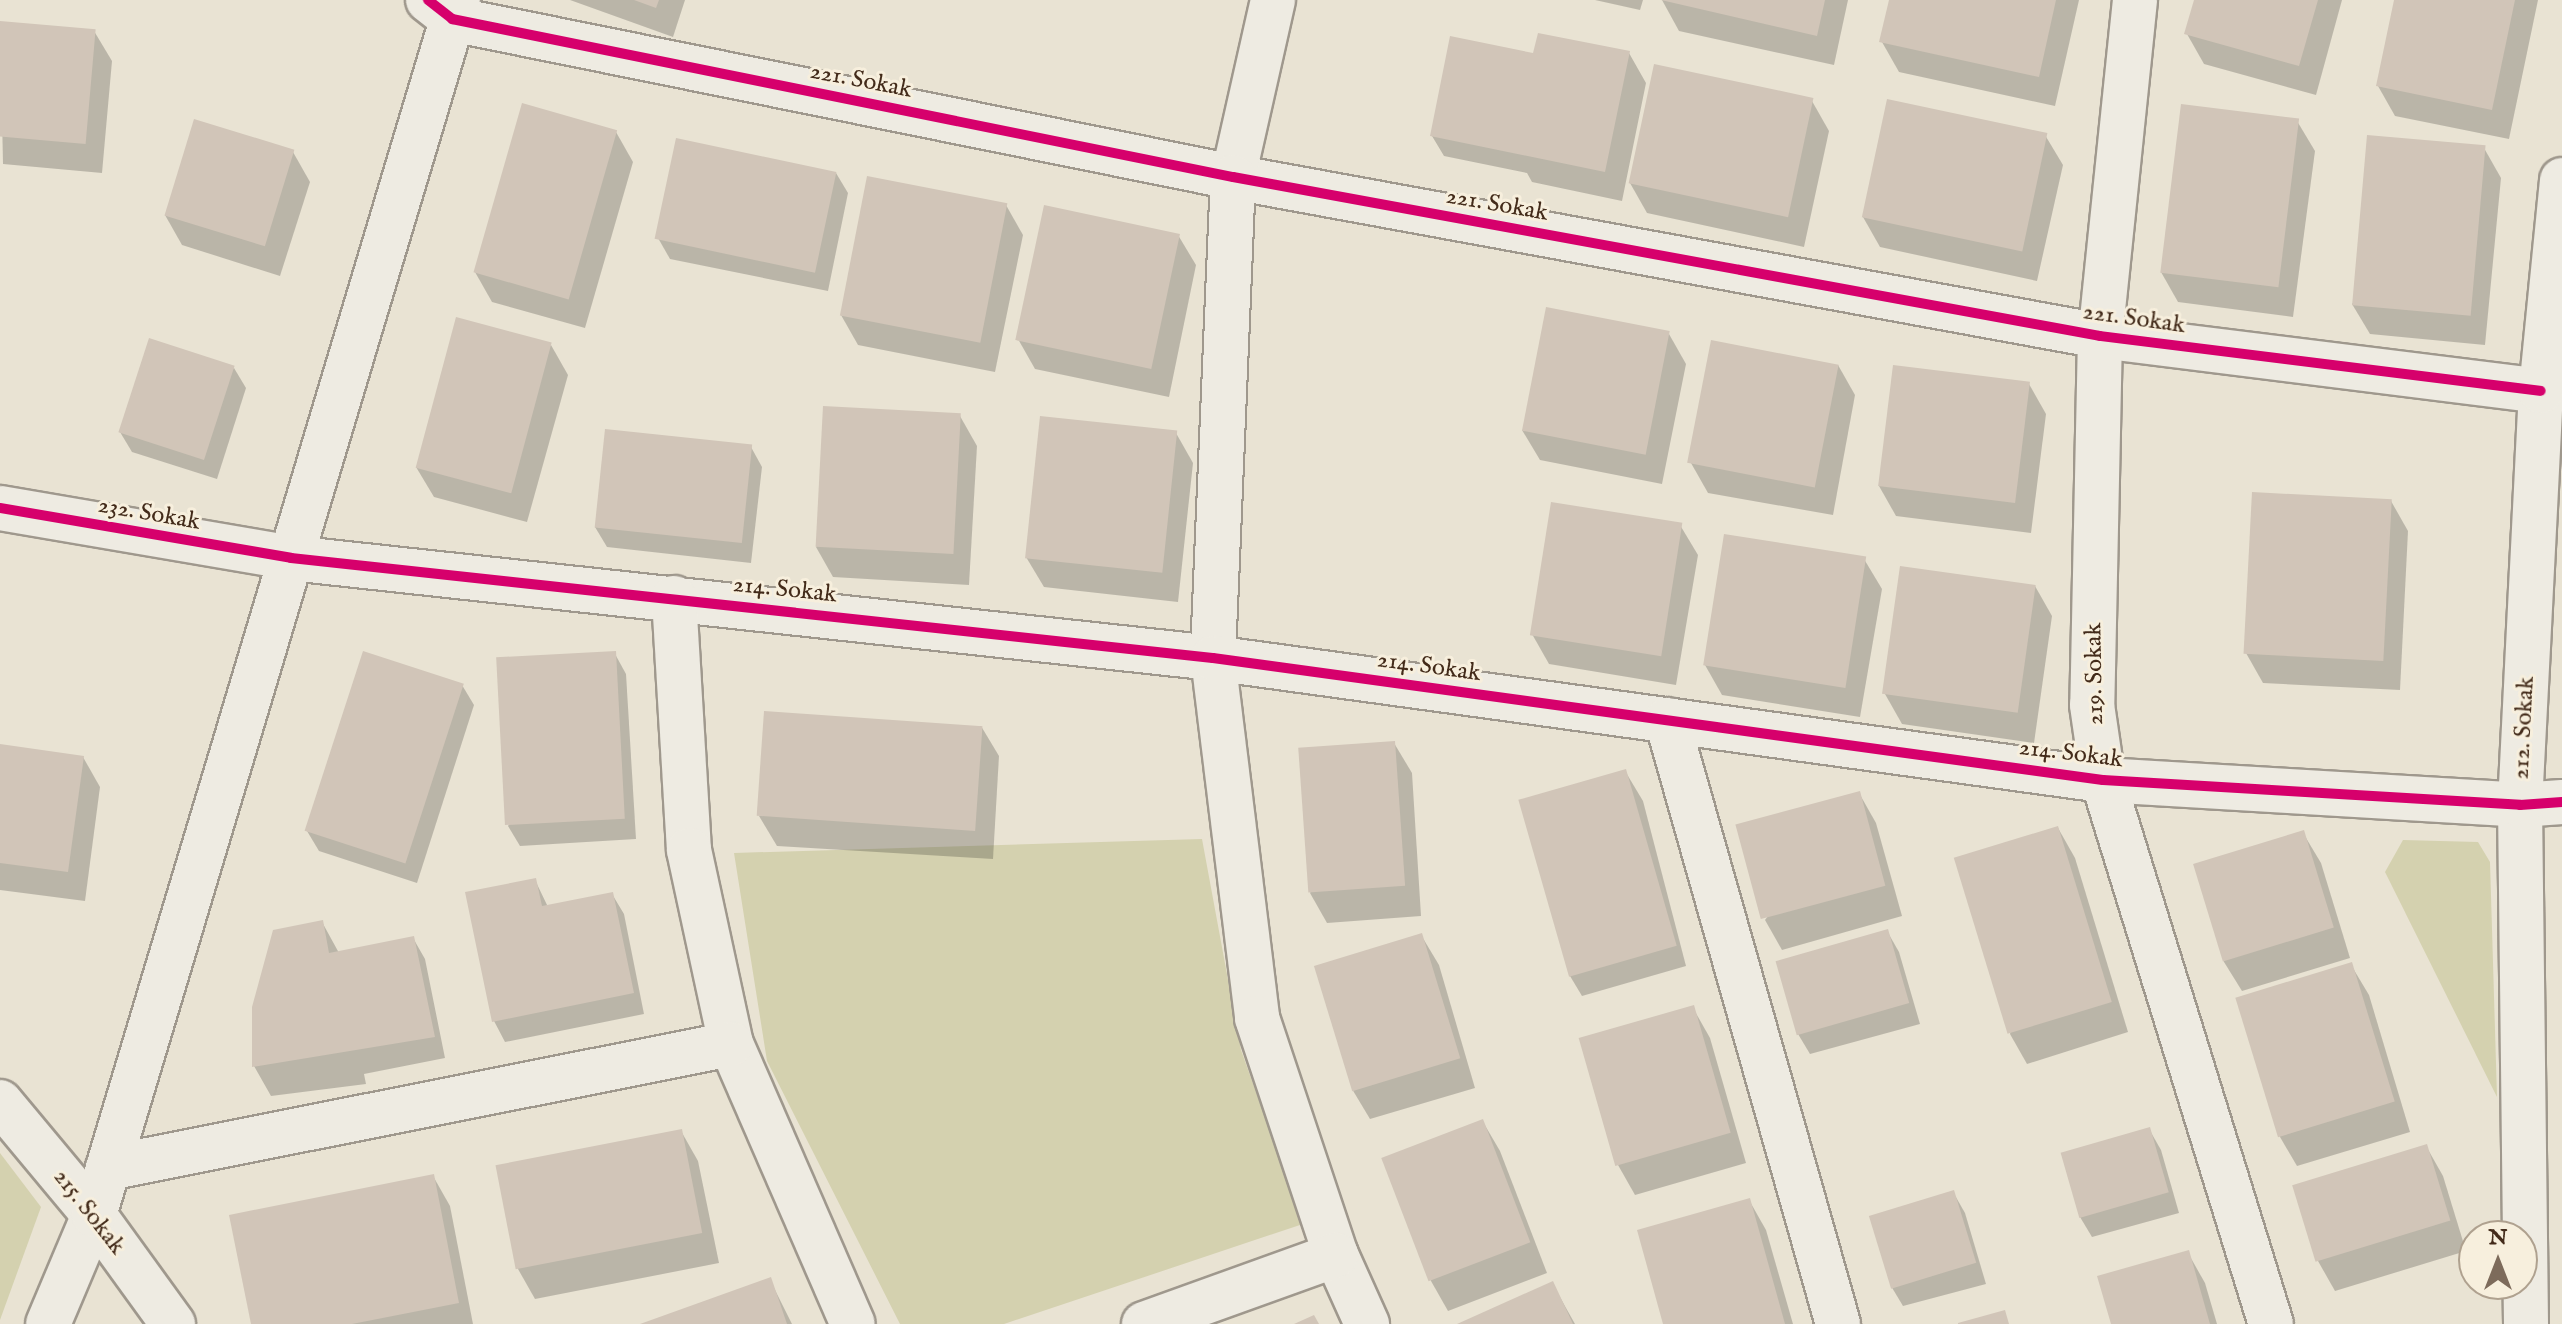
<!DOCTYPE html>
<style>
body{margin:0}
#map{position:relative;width:2562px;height:1324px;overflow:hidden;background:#e9e3d3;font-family:"IM FELL English",serif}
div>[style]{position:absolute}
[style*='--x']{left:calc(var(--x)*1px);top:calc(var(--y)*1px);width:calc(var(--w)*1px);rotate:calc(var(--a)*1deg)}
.green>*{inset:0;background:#d4d1af}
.shadow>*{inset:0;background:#0003}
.building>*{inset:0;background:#d1c5b8;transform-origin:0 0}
.roads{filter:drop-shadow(2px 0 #9f988d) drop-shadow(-2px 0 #9f988d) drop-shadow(0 2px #9f988d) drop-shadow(0 -2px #9f988d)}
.minor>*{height:44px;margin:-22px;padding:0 22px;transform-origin:22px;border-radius:22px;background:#eeebe2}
.cycleway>*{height:10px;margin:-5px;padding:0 5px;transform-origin:5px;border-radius:5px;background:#d6006c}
span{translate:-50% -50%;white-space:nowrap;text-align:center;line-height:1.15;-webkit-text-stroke:6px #f7efdd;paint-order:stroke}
.street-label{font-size:24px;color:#432b1a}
.north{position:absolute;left:2458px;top:1220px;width:80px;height:80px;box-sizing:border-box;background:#f7efdd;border:2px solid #afa18f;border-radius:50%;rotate:0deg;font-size:22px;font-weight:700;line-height:32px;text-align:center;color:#432b1a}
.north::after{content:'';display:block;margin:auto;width:28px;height:36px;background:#7d6b5b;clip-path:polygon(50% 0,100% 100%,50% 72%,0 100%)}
</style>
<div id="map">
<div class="green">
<i style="clip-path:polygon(1202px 839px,1241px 1050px,1303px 1224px,1004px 1324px,900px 1324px,767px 1061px,734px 853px)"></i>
<i style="clip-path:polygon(2403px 840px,2478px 842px,2490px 862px,2497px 1097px,2385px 872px)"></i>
<i style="clip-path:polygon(0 1153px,41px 1207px,0 1320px)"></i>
</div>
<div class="shadow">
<i style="clip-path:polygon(570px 0,685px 0,673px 37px)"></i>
<i style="clip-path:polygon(1595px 0,1643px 0,1640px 10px)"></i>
<i style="clip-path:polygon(1662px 0,1848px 0,1834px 65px,1679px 31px)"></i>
<i style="clip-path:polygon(1891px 0,2079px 0,2055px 106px,1899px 72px,1882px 42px)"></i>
<i style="clip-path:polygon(2196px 0,2342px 0,2316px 95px,2204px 64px,2187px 34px)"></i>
<i style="clip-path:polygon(2396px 0,2538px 0,2509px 139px,2395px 116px,2378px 86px)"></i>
<i style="clip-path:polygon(0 23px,94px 31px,112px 61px,102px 173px,3px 164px)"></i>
<i style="clip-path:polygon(1629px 53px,1646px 83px,1622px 201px,1532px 182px,1527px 173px,1444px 156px,1432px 136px,1532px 54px)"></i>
<i style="clip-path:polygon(1812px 101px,1829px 131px,1804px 247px,1647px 213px,1630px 183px)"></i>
<i style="clip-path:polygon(2297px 121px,2315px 151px,2293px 317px,2178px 302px,2161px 272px)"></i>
<i style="clip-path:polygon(616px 132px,633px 162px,585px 328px,492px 302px,475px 272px)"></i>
<i style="clip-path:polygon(2045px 135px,2063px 165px,2037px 281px,1880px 247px,1863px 217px)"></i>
<i style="clip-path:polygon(2484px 148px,2501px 178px,2485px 345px,2370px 334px,2352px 304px)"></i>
<i style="clip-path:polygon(293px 152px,310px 182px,280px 276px,182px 245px,165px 215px)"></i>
<i style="clip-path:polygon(836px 173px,848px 193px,828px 291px,670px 259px,658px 238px)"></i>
<i style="clip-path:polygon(1006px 205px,1023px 235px,995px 372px,858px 345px,841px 315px)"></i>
<i style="clip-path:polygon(1178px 235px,1196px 265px,1169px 397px,1035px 369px,1018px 339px)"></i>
<i style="clip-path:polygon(1669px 334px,1686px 364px,1662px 484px,1540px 460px,1522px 430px)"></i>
<i style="clip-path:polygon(551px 345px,568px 375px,527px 522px,434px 497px,416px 467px)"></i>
<i style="clip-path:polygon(1838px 365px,1855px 395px,1833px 515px,1708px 493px,1691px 463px)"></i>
<i style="clip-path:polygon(234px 368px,246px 388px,217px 479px,132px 452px,120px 432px)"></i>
<i style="clip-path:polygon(2029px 384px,2046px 414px,2031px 533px,1896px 516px,1879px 486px)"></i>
<i style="clip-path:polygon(960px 416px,977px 446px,969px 585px,833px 577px,816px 547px)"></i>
<i style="clip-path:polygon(1176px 433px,1193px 463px,1178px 602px,1044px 587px,1026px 557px)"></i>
<i style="clip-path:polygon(751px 447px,762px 467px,751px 563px,607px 547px,595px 527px)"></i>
<i style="clip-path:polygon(2391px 501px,2408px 531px,2400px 690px,2263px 683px,2246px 653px)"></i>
<i style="clip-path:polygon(1680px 525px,1698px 555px,1676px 685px,1549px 664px,1532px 634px)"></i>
<i style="clip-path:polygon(1864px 559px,1882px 589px,1860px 717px,1722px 695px,1705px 665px)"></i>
<i style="clip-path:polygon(2035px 586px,2052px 616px,2034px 743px,1902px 724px,1885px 694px)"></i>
<i style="clip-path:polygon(615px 654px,626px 674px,636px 839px,520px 846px,508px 826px)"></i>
<i style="clip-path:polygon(462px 685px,474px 705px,417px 883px,319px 851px,307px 831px)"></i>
<i style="clip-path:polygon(981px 726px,999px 756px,993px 859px,777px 846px,759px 816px)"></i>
<i style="clip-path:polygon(1394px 743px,1412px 773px,1421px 916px,1327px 923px,1310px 893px)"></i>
<i style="clip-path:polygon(0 746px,83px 757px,100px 787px,85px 901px,0 890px)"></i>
<i style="clip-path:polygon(1625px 771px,1643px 801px,1686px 966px,1582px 996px,1570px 976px)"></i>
<i style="clip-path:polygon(1859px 793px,1876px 823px,1902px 916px,1782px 950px,1765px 920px)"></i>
<i style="clip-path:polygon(2058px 828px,2075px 858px,2128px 1032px,2027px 1064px,2010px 1034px)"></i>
<i style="clip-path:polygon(2303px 833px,2321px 863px,2350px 958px,2242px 991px,2224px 962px,2195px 866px)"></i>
<i style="clip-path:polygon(535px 880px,548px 907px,612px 894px,624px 914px,644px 1014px,505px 1042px,494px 1021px)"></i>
<i style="clip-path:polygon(322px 922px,339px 953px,413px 938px,425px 959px,445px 1058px,364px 1074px,366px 1084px,271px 1096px,254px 1066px)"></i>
<i style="clip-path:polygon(1887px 931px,1899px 952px,1920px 1024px,1810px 1054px,1798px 1034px)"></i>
<i style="clip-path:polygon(1421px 935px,1439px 965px,1475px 1088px,1370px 1119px,1352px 1089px)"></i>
<i style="clip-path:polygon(2351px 965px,2369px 995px,2410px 1132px,2297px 1166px,2280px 1137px,2238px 1000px)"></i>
<i style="clip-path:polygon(1693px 1008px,1710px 1038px,1746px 1163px,1635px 1195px,1618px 1165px)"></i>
<i style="clip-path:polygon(1483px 1122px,1500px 1151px,1547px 1273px,1448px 1311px,1431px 1281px,1384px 1159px)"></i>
<i style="clip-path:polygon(2149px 1129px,2161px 1150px,2179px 1213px,2092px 1237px,2080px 1217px)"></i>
<i style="clip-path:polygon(681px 1131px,698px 1161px,719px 1263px,535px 1299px,518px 1269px,497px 1167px)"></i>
<i style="clip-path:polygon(2426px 1146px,2443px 1176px,2466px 1251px,2335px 1291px,2318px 1261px,2295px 1186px)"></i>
<i style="clip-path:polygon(433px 1176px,450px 1206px,473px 1324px,253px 1324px)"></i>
<i style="clip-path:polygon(1953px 1192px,1965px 1213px,1986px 1284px,1903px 1306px,1891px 1286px)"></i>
<i style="clip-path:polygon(1749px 1200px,1766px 1230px,1793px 1324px,1666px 1324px)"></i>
<i style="clip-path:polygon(2188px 1253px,2205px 1283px,2217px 1324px,2113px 1324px)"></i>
<i style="clip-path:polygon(770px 1280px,792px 1324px,644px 1324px)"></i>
<i style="clip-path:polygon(1552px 1283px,1575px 1324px,1462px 1324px)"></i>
</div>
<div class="building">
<i style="clip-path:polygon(634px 0,659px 0,656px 8px)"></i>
<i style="clip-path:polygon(1661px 0,1825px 0,1817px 36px)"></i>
<i style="clip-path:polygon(1889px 0,2056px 0,2039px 77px,1879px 42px)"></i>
<i style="clip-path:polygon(2194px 0,2318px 0,2299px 66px,2184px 34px)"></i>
<i style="clip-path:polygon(2394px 0,2515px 0,2492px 110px,2376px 86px)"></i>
<i style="left:0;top:21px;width:96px;height:115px;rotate:5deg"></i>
<i style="clip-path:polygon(1538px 33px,1630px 51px,1605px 172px,1430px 136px,1450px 36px,1533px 53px)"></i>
<i style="left:1654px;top:64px;width:163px;height:122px;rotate:12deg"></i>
<i style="left:1887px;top:99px;width:164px;height:121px;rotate:12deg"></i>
<i style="left:522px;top:103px;width:99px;height:176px;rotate:16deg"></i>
<i style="left:2181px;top:104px;width:119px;height:170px;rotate:7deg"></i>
<i style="left:194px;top:119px;width:105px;height:101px;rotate:17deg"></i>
<i style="left:2367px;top:135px;width:119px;height:171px;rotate:5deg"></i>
<i style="left:676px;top:138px;width:164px;height:103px;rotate:12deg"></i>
<i style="left:867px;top:176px;width:143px;height:142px;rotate:11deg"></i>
<i style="left:1044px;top:205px;width:139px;height:138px;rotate:12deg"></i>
<i style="left:1546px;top:307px;width:126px;height:126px;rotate:11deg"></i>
<i style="left:456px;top:317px;width:99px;height:156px;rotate:15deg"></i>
<i style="left:149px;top:338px;width:90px;height:99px;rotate:18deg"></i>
<i style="left:1711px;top:340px;width:130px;height:125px;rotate:11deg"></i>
<i style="left:1893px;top:365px;width:138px;height:122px;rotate:7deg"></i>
<i style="left:823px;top:406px;width:138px;height:141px;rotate:3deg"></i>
<i style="left:1040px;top:416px;width:138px;height:143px;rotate:6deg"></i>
<i style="left:605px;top:429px;width:148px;height:99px;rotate:6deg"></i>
<i style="left:2252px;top:492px;width:140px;height:162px;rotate:3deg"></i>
<i style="left:1551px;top:502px;width:133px;height:135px;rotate:9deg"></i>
<i style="left:1724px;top:534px;width:144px;height:133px;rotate:9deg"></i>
<i style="left:1900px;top:566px;width:137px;height:129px;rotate:8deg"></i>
<i style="left:363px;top:651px;width:106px;height:189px;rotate:18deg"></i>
<i style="left:616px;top:651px;width:168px;height:120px;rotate:87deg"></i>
<i style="left:764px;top:711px;width:219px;height:105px;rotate:4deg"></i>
<i style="left:1395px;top:741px;width:145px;height:97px;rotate:86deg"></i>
<i style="clip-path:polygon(0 744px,84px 756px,68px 872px,0 863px)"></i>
<i style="left:1626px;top:769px;width:184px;height:112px;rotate:74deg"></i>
<i style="left:1860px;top:791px;width:98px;height:129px;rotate:75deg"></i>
<i style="left:2058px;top:826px;width:184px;height:109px;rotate:73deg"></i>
<i style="left:2304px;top:830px;width:102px;height:116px;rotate:73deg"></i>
<i style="clip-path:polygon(536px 878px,542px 906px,613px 892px,634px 993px,492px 1022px,465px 892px)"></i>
<i style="clip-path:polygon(323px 920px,329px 953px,414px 936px,435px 1037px,252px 1067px,252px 1007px,273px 930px)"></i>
<i style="left:1888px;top:929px;width:77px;height:117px;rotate:74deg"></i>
<i style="left:1422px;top:933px;width:131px;height:113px;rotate:73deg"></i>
<i style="left:2352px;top:962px;width:146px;height:122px;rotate:73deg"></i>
<i style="left:1694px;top:1005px;width:133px;height:120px;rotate:74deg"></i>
<i style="left:1483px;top:1119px;width:132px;height:109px;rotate:69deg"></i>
<i style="left:2150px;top:1127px;width:68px;height:93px;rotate:74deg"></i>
<i style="left:682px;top:1129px;width:106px;height:190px;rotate:79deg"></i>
<i style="left:2427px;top:1144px;width:80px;height:141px;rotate:73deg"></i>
<i style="clip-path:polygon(434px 1174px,459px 1303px,352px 1324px,251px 1324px,229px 1215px)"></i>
<i style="left:1954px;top:1190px;width:76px;height:89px;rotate:73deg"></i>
<i style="clip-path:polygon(1750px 1198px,1785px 1324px,1663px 1324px,1637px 1230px)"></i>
<i style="clip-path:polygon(2189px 1250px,2210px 1324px,2111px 1324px,2097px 1276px)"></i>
<i style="clip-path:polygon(771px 1277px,787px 1324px,640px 1324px)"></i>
<i style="clip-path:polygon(1553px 1281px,1573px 1324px,1457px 1324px)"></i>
<i style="clip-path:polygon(2005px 1310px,2009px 1324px,1958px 1324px,1958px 1323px)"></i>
<i style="clip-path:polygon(1314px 1315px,1319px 1324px,1294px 1324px)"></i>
</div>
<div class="roads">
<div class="minor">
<i style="--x:428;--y:0;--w:31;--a:38"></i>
<i style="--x:452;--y:19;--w:797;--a:11.44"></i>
<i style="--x:1233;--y:177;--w:881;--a:10.39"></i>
<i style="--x:2100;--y:336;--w:444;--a:7.1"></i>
<i style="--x:1273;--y:0;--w:181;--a:102.7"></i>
<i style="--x:1233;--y:177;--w:481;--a:92.4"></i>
<i style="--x:1213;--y:658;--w:363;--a:83"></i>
<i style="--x:1257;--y:1018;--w:250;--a:71.6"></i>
<i style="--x:1336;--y:1255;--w:76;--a:65.8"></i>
<i style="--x:2135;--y:0;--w:338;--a:95.9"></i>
<i style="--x:2100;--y:336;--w:369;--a:91.2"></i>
<i style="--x:2092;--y:705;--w:76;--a:81.7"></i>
<i style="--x:2103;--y:780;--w:569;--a:72.84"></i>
<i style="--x:0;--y:508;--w:295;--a:9.7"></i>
<i style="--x:291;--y:558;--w:927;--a:6.19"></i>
<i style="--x:1213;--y:658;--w:898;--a:7.81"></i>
<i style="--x:2103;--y:780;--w:418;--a:3.4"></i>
<i style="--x:2520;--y:805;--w:42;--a:-4.1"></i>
<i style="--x:674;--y:598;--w:252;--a:86.6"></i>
<i style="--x:689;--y:850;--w:198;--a:77.8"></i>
<i style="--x:731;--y:1044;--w:305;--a:66.5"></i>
<i style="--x:1667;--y:720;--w:628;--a:74.19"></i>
<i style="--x:0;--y:1102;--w:147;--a:50.2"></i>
<i style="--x:94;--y:1215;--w:135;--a:54.1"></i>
<i style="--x:108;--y:1168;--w:635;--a:-11.26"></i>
<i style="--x:48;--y:1324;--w:118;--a:-67.1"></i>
<i style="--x:94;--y:1215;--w:1268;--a:-73.32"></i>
<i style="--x:1144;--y:1324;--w:204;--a:-19.8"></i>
<i style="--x:2526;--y:1324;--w:519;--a:-90.66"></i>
<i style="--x:2520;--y:805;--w:415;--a:-87.1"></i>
<i style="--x:2541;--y:391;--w:212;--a:-84.3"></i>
</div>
</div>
<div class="cycleway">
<i style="--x:428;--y:0;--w:31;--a:38"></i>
<i style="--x:452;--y:19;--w:797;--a:11.44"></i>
<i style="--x:1233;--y:177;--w:881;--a:10.39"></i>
<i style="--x:2100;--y:336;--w:444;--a:7.1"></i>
<i style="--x:0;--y:508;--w:295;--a:9.7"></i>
<i style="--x:291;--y:558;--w:927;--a:6.19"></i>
<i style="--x:1213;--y:658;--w:898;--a:7.81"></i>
<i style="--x:2103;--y:780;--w:418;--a:3.4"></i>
<i style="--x:2520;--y:805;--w:42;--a:-4.1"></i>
</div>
<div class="street-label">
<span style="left:861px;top:81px;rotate:11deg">221. Sokak</span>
<span style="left:1497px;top:205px;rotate:10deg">221. Sokak</span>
<span style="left:2134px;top:319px;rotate:8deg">221. Sokak</span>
<span style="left:149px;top:514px;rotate:10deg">232. Sokak</span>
<span style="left:785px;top:590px;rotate:6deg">214. Sokak</span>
<span style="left:1429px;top:667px;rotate:8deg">214. Sokak</span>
<span style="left:2095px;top:674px;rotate:-91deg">219. Sokak</span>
<span style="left:2524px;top:728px;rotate:-87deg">212. Sokak</span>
<span style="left:2071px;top:754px;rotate:7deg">214. Sokak</span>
<span style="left:89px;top:1212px;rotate:52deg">215. Sokak</span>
</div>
<div class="north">N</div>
</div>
